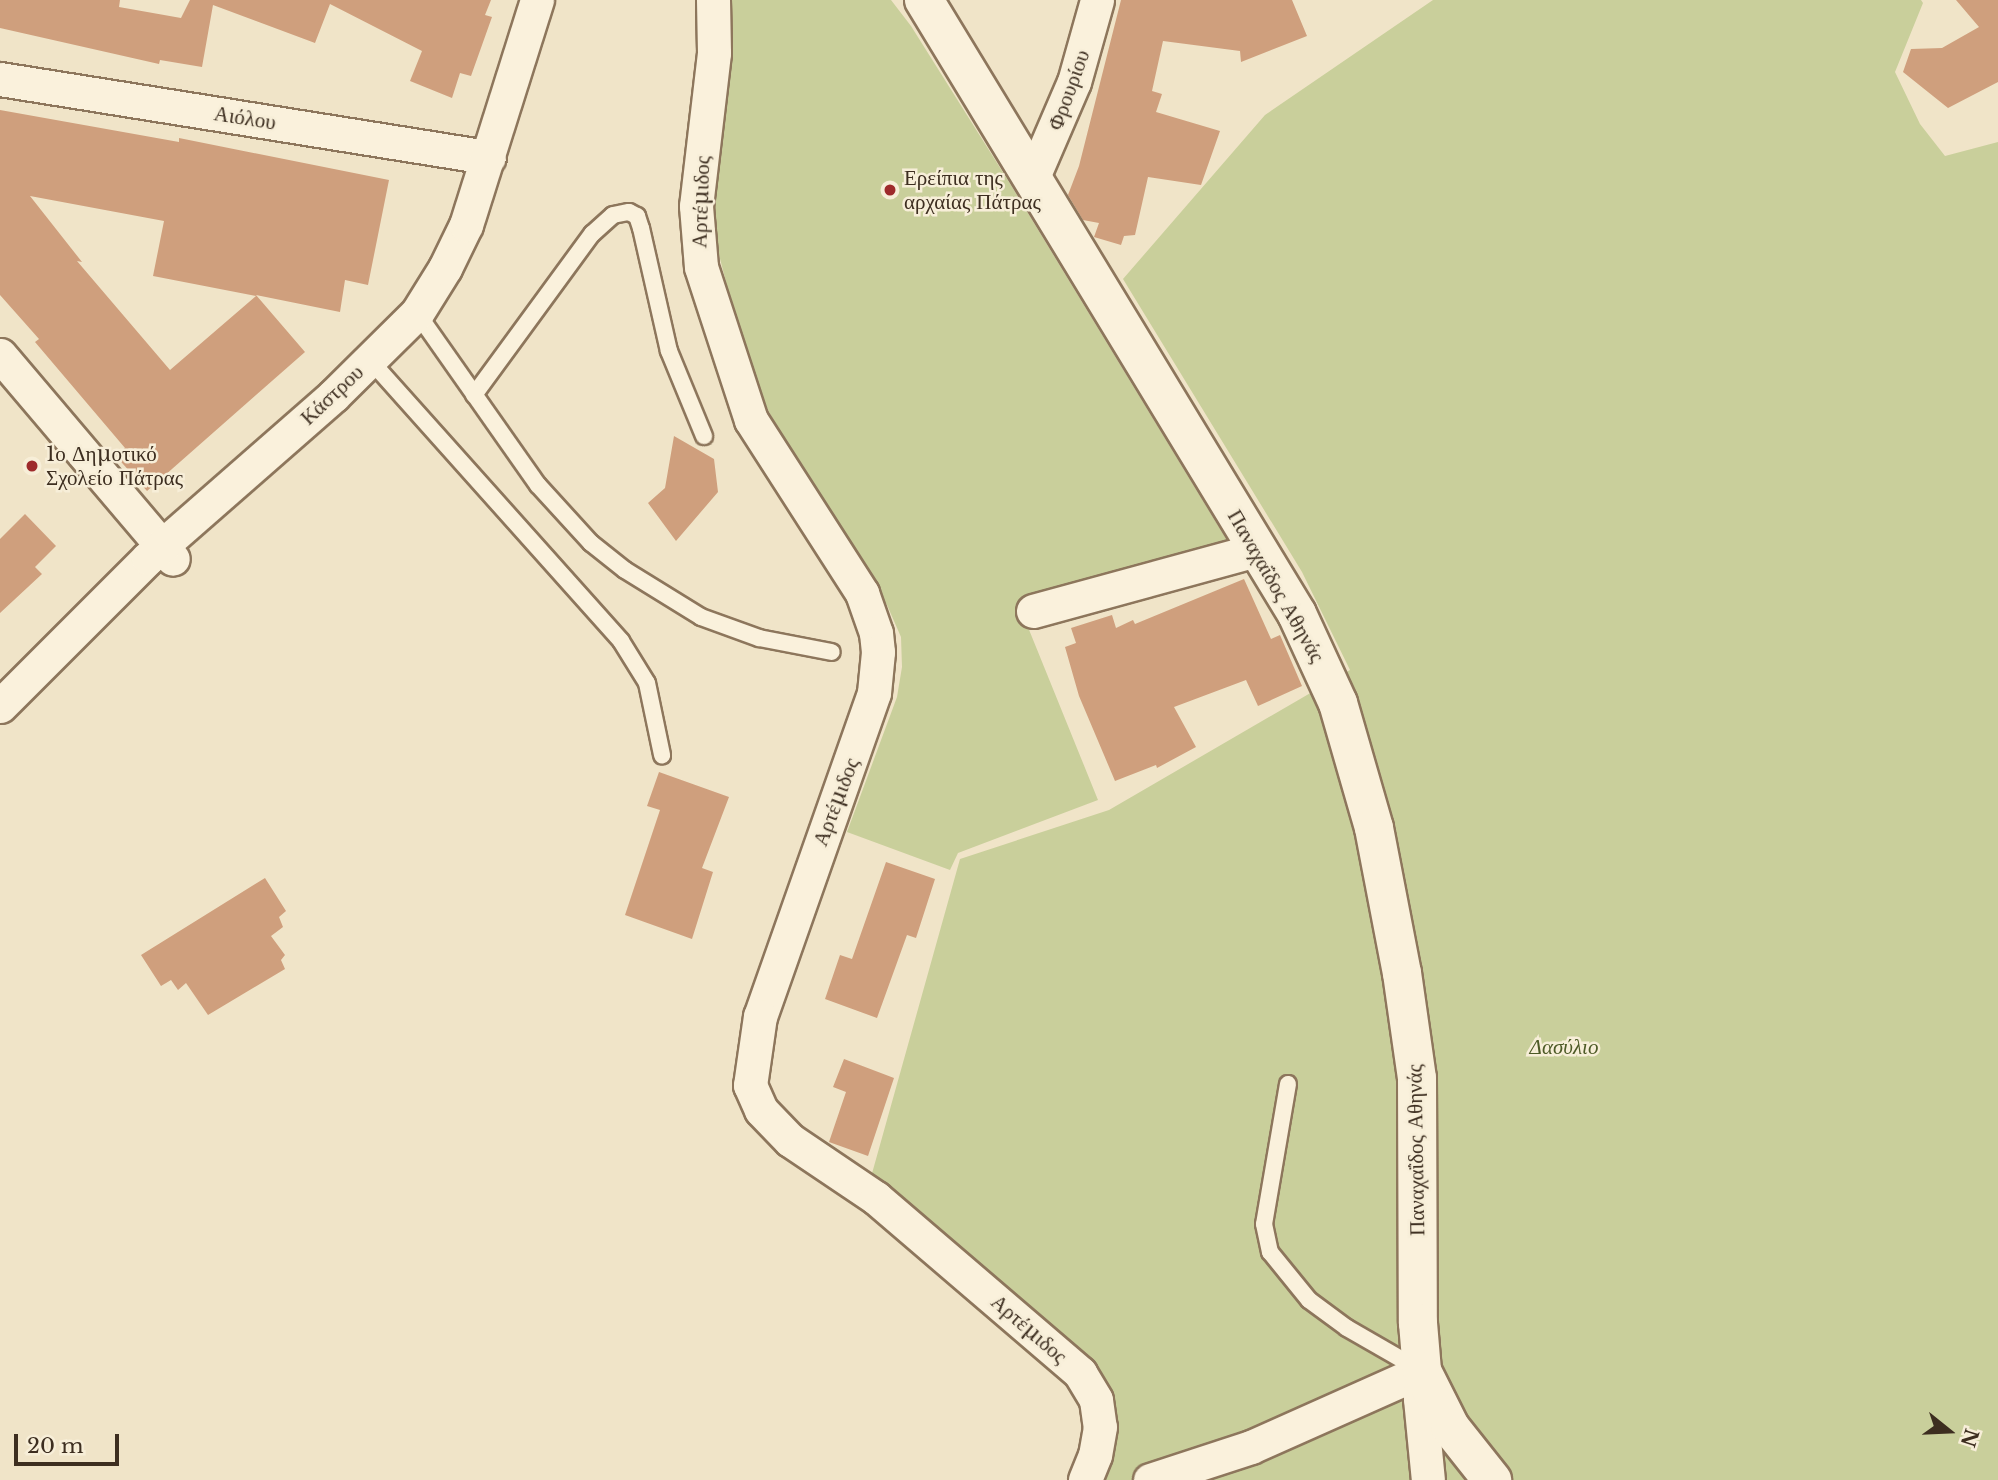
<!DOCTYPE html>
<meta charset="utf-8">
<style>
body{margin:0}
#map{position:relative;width:1998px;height:1480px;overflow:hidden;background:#f0e4c8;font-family:"Libre Baskerville",serif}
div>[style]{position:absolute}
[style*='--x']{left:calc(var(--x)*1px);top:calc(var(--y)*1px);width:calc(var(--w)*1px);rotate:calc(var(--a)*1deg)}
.green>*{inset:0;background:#c9cf9b}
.building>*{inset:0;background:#cf9f7d}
.roads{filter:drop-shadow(2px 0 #8d765c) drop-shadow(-2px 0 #8d765c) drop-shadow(0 2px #8d765c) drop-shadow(0 -2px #8d765c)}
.service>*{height:16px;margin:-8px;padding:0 8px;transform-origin:8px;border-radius:8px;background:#faf1dc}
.minor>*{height:33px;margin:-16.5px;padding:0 16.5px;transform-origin:16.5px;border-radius:16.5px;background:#faf1dc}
.tertiary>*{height:38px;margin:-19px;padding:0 19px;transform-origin:19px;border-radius:19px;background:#faf1dc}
.dots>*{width:19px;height:19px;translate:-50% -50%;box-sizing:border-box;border:4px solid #f7eed8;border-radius:50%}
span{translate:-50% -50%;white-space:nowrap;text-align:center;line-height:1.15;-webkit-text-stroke:5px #f7eed8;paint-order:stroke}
.street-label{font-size:21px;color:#3d2e20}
.poi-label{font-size:21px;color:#3d2e20}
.left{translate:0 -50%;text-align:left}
.park-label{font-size:21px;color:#4d5a26;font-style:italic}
.north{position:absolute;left:1914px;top:1396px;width:70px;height:70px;-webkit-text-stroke:5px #f7eed8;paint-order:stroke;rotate:108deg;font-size:19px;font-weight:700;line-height:28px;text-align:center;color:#3d2e20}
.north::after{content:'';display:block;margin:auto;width:24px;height:32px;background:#3d2e20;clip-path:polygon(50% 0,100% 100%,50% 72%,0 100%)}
.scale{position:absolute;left:14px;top:1434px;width:105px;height:32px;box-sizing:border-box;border:4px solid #3d2e20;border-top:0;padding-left:9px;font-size:21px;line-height:24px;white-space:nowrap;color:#3d2e20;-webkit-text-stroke:5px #f7eed8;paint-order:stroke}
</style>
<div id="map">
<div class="green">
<i style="clip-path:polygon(727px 0,891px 0,911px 26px,1009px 182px,1228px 542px,1019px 605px,1098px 800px,958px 853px,950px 870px,847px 832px,897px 697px,902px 667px,901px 637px,887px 605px,793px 459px,767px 408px,740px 336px,718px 251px,715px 207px,715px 171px,730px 52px,731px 18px)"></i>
<i style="clip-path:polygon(1433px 0,1921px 0,1923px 3px,1895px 72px,1920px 124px,1945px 156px,1998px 142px,1998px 1480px,1097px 1480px,1109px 1440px,1018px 1300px,949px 1239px,871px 1177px,960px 859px,1109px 810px,1350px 670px,1302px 572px,1123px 279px,1265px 115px)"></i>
</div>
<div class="building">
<i style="clip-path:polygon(0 0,120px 0,119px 7px,181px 18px,190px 0,491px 0,485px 15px,492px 17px,471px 76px,460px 73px,452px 98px,410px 81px,422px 51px,330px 4px,315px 43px,213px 5px,202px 67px,160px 60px,159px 64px,0 28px)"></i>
<i style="clip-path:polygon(1121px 0,1292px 0,1307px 36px,1241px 62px,1240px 51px,1163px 41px,1152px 91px,1162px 94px,1156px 112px,1220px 131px,1201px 185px,1148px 177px,1135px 235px,1124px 236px,1121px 245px,1094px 237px,1099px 223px,1083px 220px,1068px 195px,1079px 166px)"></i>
<i style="clip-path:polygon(1956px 0,1998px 0,1998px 82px,1948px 108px,1903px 72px,1911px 49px,1942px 48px,1979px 27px)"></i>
<i style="clip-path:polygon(evenodd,0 110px,179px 142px,179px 138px,389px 180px,368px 285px,345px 280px,340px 312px,256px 295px,305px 352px,147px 491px,115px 455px,125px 448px,35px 342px,39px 339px,0 295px,0 110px,30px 196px,164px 221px,153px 276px,256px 296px,170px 370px,77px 261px,82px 262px,30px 196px)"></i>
<i style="clip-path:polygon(674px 436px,714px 459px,718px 492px,676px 541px,648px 503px,665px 488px)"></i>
<i style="clip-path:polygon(25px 514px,56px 546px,35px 567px,42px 574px,0 613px,0 539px)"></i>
<i style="clip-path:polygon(1244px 579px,1271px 639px,1280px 635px,1302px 686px,1258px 706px,1246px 680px,1174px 707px,1196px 747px,1157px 768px,1156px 765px,1115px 781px,1079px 696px,1065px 647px,1076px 643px,1071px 628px,1112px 615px,1116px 628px,1133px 620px,1135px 624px)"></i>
<i style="clip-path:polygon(659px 772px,729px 797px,702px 868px,713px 872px,692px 939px,625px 915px,660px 810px,647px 806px)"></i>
<i style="clip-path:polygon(886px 862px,935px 879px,916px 938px,907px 935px,877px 1018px,825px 999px,840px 955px,852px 959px)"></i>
<i style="clip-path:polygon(265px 878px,286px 911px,279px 917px,283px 927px,271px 936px,285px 955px,281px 960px,285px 969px,208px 1015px,186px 983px,178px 990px,171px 980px,161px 986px,141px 955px)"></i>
<i style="clip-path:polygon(844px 1059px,894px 1078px,868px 1156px,829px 1142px,846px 1092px,833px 1087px)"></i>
</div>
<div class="roads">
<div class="service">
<i style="--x:417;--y:313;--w:210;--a:54.9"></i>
<i style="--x:538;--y:485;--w:79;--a:47.6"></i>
<i style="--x:591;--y:543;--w:43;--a:38.5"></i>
<i style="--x:625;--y:570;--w:89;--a:31.7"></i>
<i style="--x:701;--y:617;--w:62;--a:19.9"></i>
<i style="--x:759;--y:638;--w:74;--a:10.9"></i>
<i style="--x:370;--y:360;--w:377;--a:48.2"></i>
<i style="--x:621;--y:641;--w:49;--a:58.2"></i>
<i style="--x:647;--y:683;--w:74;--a:78.2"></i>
<i style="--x:474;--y:395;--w:200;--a:-53.8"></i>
<i style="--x:592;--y:234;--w:28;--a:-42"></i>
<i style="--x:613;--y:215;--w:16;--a:-11"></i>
<i style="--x:629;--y:212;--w:9;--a:27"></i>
<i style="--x:637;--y:216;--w:13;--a:72"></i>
<i style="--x:641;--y:228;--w:126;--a:77.2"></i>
<i style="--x:669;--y:351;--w:92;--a:67.6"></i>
<i style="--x:1288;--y:1084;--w:142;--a:99.7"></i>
<i style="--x:1264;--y:1224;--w:29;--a:78"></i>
<i style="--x:1270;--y:1252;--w:62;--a:50.9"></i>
<i style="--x:1309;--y:1300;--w:47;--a:36.4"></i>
<i style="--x:1347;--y:1328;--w:84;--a:29.9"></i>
</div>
<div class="minor">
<i style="--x:713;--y:0;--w:53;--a:88.9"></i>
<i style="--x:714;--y:53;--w:154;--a:96.7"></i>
<i style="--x:696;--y:206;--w:61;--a:85.3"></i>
<i style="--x:701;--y:267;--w:161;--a:71.9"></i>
<i style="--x:751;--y:420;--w:206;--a:57.3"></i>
<i style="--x:862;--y:593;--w:42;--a:70.7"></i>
<i style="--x:876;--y:633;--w:19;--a:84"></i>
<i style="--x:878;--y:652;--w:41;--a:95.6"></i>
<i style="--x:874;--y:693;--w:343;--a:109.4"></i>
<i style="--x:760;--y:1016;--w:70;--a:98.2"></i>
<i style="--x:750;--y:1085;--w:27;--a:66"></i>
<i style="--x:761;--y:1110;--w:42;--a:46"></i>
<i style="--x:790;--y:1140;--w:104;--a:34"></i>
<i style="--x:876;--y:1198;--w:269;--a:40.6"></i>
<i style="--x:1080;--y:1373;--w:31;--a:59"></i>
<i style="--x:1096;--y:1400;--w:27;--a:82"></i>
<i style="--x:1100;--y:1427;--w:28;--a:100"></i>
<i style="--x:1095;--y:1455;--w:27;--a:112"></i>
<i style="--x:0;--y:79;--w:495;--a:9.1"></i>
<i style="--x:1033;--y:177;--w:103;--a:-66.7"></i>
<i style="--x:1074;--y:82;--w:85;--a:-74.3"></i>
<i style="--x:0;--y:355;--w:267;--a:49.7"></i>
<i style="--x:1033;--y:611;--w:231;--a:-15.3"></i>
<i style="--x:0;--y:706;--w:209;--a:-45"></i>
<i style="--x:148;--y:558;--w:246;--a:-41.2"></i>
<i style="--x:333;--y:396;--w:118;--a:-44.7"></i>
<i style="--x:417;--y:313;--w:53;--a:-58.1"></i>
<i style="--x:445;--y:268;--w:48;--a:-64"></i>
<i style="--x:466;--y:225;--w:236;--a:-72.5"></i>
<i style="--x:1150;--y:1480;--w:106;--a:-18.1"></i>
<i style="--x:1251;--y:1447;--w:187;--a:-24"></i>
<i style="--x:1422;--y:1371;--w:28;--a:94"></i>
<i style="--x:1420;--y:1399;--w:81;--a:84.4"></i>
</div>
<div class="tertiary">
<i style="--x:924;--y:0;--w:718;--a:58.72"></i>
<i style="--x:1297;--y:614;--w:98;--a:65.3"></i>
<i style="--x:1338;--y:703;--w:130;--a:73.9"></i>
<i style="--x:1374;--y:828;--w:148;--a:79.1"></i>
<i style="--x:1402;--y:973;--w:106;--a:81.9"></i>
<i style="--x:1417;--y:1078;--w:245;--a:89.8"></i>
<i style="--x:1418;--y:1323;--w:48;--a:85.2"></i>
<i style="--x:1422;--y:1371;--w:63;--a:63.4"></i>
<i style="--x:1450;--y:1427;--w:68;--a:51.6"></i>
</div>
</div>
<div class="dots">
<i style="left:890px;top:190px;background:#9e2a2b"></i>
<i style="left:32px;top:466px;background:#9e2a2b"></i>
</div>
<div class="street-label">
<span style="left:1069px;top:90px;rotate:-70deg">Φρουρίου</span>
<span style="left:245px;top:118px;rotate:9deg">Αιόλου</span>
<span style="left:701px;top:202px;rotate:-88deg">Αρτέμιδος</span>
<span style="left:332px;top:395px;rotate:-43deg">Κάστρου</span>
<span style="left:1276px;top:586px;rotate:60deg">Παναχαΐδος Αθηνάς</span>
<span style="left:836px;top:802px;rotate:-69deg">Αρτέμιδος</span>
<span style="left:1416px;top:1150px;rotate:-91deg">Παναχαΐδος Αθηνάς</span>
<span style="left:1029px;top:1329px;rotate:41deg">Αρτέμιδος</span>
</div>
<div class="poi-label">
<span class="left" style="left:904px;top:190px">Ερείπια της<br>αρχαίας Πάτρας</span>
<span class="left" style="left:46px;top:466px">1ο Δημοτικό<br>Σχολείο Πάτρας</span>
</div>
<div class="park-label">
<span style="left:1564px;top:1047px">Δασύλιο</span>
</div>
<div class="north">N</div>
<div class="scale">20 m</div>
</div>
